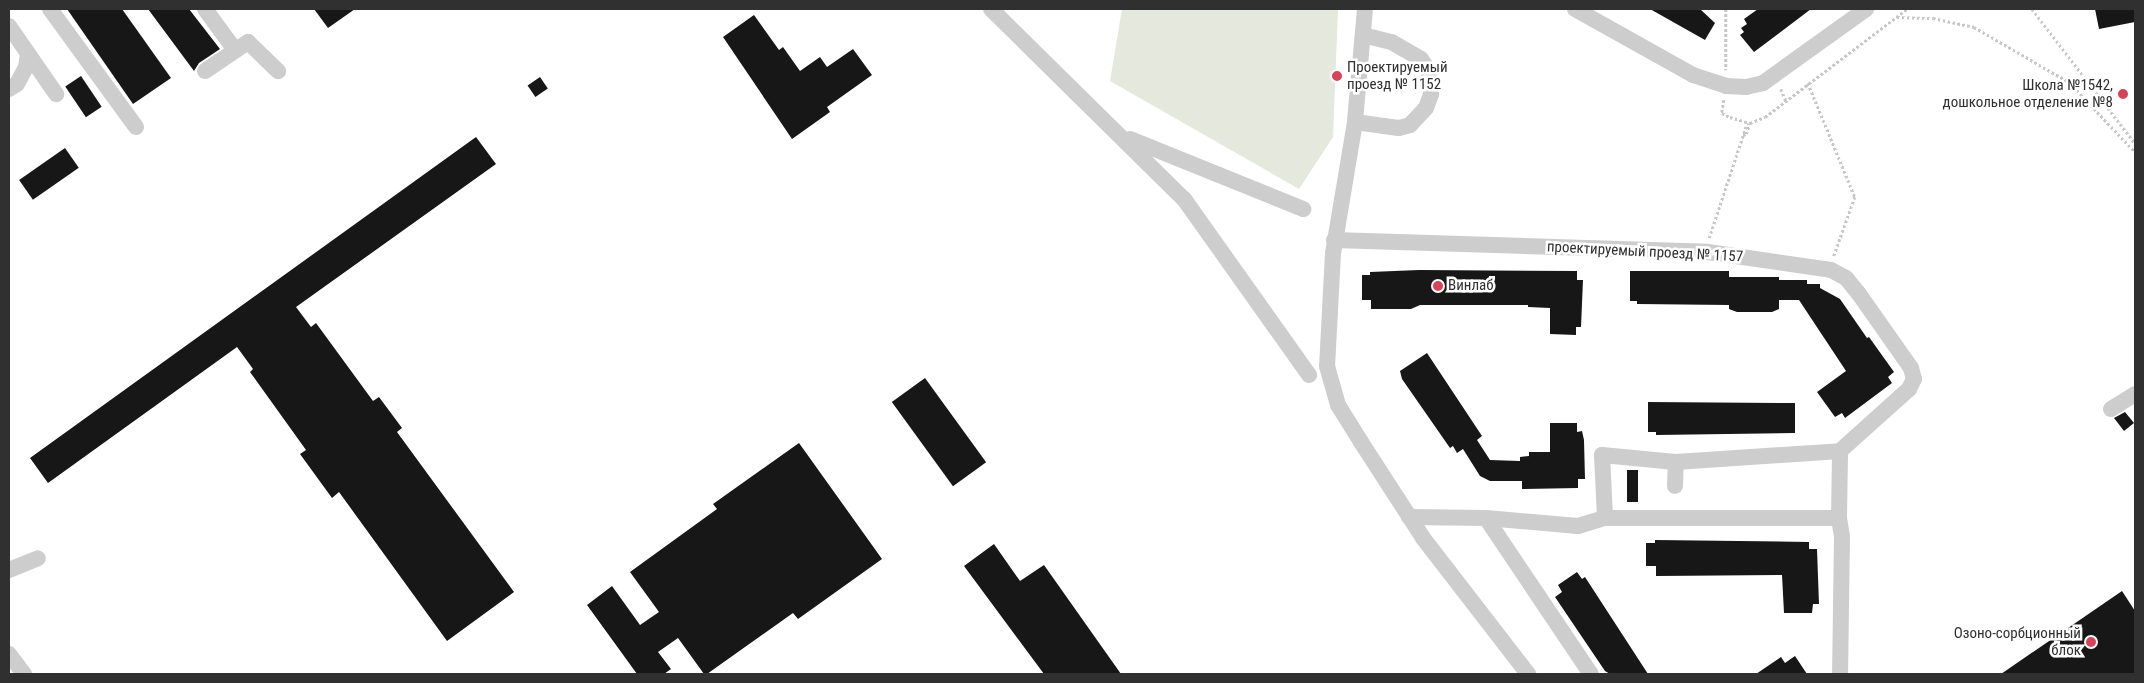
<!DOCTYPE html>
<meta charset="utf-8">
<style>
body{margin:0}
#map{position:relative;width:2144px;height:683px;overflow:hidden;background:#fff;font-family:"Roboto Condensed",sans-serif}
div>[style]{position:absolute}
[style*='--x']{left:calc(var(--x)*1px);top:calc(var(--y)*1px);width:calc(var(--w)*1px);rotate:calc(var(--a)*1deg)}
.green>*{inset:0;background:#e4e8dd}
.building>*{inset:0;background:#171717;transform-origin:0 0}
.path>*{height:2.5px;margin-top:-1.25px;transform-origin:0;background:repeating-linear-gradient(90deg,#c7c7c7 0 2.5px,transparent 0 5px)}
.minor>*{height:16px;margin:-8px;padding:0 8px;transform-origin:8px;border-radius:8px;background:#cdcdcd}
.dots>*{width:14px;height:14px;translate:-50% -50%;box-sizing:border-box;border:2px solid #fff;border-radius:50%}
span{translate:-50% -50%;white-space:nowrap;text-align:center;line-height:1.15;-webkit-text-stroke:5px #fff;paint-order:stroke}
.poi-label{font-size:15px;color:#303030}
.left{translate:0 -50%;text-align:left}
.right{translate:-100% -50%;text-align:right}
.street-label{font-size:15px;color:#303030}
.frame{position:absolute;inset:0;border:10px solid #303030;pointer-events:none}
</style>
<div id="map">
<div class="green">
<i style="clip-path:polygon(1122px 9px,1338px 9px,1333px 137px,1299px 189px,1110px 81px)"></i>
</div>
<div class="building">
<i style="clip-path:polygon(67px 9px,122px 9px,171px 78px,133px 104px)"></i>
<i style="clip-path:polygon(148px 9px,189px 9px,220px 49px,199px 63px,194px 71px)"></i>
<i style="clip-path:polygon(314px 9px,355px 9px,328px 28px)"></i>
<i style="clip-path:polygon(1650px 9px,1700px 9px,1715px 23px,1705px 40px)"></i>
<i style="clip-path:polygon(1758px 9px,1811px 9px,1754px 52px,1740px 35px,1744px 32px,1741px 28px,1747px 24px,1744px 19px)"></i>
<i style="clip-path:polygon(2095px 9px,2135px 9px,2135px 22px,2099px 29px)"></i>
<i style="clip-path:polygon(754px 15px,779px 50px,783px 47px,800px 71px,820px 57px,827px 67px,853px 49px,872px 75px,827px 107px,830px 112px,792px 139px,723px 37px)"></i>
<i style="left:81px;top:76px;width:37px;height:19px;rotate:56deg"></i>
<i style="left:540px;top:77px;width:14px;height:15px;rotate:56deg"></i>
<i style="clip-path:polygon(476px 137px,496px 164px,296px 307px,311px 327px,316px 323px,373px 401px,379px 397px,402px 428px,397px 432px,514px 592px,447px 641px,339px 492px,332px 498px,300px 454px,306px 450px,250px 372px,253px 369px,237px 347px,48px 483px,30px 458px)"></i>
<i style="left:65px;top:148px;width:24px;height:56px;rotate:55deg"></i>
<i style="clip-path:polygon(1419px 270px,1577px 271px,1577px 280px,1583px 280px,1581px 327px,1576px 327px,1576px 335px,1550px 334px,1550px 308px,1528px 307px,1528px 305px,1420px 305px,1411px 309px,1371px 309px,1371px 300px,1362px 300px,1362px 275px,1370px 275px,1370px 272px)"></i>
<i style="clip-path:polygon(1630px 271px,1729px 271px,1729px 277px,1779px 277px,1779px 280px,1807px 280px,1807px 284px,1820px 284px,1820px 288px,1840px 299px,1867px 338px,1869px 337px,1894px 372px,1888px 377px,1892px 383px,1845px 418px,1842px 413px,1835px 417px,1817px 392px,1846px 371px,1799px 300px,1779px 300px,1779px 309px,1772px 312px,1737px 312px,1729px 309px,1729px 305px,1637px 304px,1637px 301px,1630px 301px)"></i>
<i style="clip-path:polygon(1427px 353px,1482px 436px,1477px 440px,1490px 460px,1520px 461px,1520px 457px,1529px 456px,1529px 452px,1550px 452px,1550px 423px,1577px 423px,1577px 432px,1582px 431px,1584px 440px,1585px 479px,1578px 479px,1578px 488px,1522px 489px,1522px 481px,1490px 481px,1480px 476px,1463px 449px,1457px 453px,1453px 446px,1450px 448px,1402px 379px,1400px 371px)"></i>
<i style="left:925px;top:378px;width:104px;height:41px;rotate:54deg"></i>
<i style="clip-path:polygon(1648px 402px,1795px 403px,1795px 433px,1656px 435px,1656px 432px,1648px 432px)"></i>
<i style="clip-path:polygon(2125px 412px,2134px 423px,2124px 431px,2114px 418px)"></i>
<i style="clip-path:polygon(799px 443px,882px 559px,798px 619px,793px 613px,707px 674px,704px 674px,678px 638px,658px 652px,671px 669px,664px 674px,637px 674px,587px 605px,612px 586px,640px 625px,659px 612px,630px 572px,717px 509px,713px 504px)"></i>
<i style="left:1627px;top:470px;width:11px;height:32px"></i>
<i style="clip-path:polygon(1655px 540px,1809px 542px,1809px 549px,1817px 549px,1819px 604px,1813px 604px,1812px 613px,1784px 613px,1782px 575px,1656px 576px,1656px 566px,1646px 566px,1646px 543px,1655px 543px)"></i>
<i style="clip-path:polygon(994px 544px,1020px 581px,1044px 565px,1121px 674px,1044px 674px,964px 566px)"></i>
<i style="clip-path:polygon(1577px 572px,1582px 579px,1585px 577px,1648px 674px,1610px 674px,1605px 671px,1555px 597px,1562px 592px,1558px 585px)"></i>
<i style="clip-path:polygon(2122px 591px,2135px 611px,2135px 674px,2001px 674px)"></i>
<i style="clip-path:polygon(1795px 656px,1807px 674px,1756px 674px,1781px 657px,1785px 663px)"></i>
</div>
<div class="path">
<i style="--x:1726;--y:9;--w:61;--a:90"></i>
<i style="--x:2032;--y:9;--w:169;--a:52.5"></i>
<i style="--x:1897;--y:17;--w:36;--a:2"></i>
<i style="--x:1933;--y:18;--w:42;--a:12.4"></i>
<i style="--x:1974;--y:27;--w:110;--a:30.1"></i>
<i style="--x:2069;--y:82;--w:23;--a:10"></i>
<i style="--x:1808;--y:83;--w:123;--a:67.6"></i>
<i style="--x:1855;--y:197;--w:63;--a:109.6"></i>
<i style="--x:2070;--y:83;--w:95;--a:46.7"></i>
<i style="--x:1781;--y:89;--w:13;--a:67"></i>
<i style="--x:1724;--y:100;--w:13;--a:99"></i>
<i style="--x:1722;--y:113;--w:9;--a:27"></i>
<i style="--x:1730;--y:117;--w:21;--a:17"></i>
<i style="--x:1750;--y:123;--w:16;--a:-22"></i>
<i style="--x:1765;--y:117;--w:178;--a:-37.3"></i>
<i style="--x:1743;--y:135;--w:3;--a:-18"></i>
<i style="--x:1746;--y:134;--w:12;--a:-70"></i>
<i style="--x:1709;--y:238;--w:121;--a:-71.7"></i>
</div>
<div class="minor">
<i style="--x:50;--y:9;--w:146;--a:53.9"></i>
<i style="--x:205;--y:9;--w:51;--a:53.8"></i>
<i style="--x:991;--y:9;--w:271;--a:44.6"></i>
<i style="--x:1184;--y:199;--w:216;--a:54.6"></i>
<i style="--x:1365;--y:9;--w:113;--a:95.1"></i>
<i style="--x:1355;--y:122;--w:133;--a:99.5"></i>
<i style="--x:1333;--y:253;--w:113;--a:93"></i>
<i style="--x:1327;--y:366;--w:41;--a:74.2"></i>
<i style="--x:1338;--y:405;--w:44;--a:58.1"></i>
<i style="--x:1361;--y:442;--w:114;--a:57.1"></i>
<i style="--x:1423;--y:538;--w:172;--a:52.3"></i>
<i style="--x:1575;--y:9;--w:135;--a:29.2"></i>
<i style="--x:1693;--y:75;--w:35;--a:18"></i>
<i style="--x:1726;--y:86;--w:20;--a:3"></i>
<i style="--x:1746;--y:87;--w:17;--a:-13"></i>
<i style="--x:1763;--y:83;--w:127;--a:-35.7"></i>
<i style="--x:9;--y:26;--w:83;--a:55.3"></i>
<i style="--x:205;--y:71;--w:52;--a:-34"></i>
<i style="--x:248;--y:42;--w:42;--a:44"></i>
<i style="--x:9;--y:89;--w:9;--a:-32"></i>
<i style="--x:17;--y:84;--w:19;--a:-62"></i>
<i style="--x:26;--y:67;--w:13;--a:-81"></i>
<i style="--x:1355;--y:122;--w:44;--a:7.8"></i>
<i style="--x:1399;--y:128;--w:11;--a:-15"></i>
<i style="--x:1410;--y:125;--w:23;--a:-47"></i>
<i style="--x:1426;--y:108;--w:15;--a:-70"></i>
<i style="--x:1431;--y:94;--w:23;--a:-95"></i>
<i style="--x:1429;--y:71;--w:14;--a:-124"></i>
<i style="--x:1421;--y:59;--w:34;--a:-150"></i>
<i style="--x:1391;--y:42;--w:29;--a:-166"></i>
<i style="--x:1130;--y:139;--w:187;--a:22"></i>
<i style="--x:1334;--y:240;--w:374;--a:1.8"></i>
<i style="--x:1708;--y:252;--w:124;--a:8.3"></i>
<i style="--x:1831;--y:270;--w:17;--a:28"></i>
<i style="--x:1846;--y:278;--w:21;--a:51"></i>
<i style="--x:1859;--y:294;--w:90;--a:54.9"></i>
<i style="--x:1911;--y:368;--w:11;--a:75"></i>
<i style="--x:1914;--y:379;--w:11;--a:117"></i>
<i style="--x:1909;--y:389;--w:93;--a:138.1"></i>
<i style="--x:2111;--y:409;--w:28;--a:-32"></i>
<i style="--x:1675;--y:486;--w:24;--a:-88"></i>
<i style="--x:1409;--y:517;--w:77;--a:0.7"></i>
<i style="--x:1486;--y:518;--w:92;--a:5"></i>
<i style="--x:1578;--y:526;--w:28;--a:-17"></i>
<i style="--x:1605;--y:518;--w:63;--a:-92.7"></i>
<i style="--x:1602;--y:455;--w:74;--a:5.4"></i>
<i style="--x:1676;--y:462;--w:164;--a:-3.8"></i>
<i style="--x:1486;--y:518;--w:188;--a:56.1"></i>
<i style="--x:1605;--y:518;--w:234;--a:0"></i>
<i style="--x:1839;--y:518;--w:67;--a:-89.1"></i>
<i style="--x:1839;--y:518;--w:18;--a:81"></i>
<i style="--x:1842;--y:536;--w:138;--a:90.8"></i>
<i style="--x:9;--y:570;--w:31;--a:-22"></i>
<i style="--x:9;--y:654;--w:25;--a:53"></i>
</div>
<div class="dots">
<i style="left:1337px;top:76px;background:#d4455b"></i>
<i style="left:2123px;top:94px;background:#d4455b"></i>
<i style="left:1438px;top:286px;background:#d4455b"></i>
<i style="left:2091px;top:642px;background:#d4455b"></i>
</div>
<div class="poi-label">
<span class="left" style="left:1347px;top:76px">Проектируемый<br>проезд № 1152</span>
<span class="right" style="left:2113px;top:94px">Школа №1542,<br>дошкольное отделение №8</span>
<span class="left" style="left:1448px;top:286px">Винлаб</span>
<span class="right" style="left:2081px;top:642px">Озоно-сорбционный<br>блок</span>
</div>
<div class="street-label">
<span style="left:1645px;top:252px;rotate:3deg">проектируемый проезд № 1157</span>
</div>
<div class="frame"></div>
</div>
